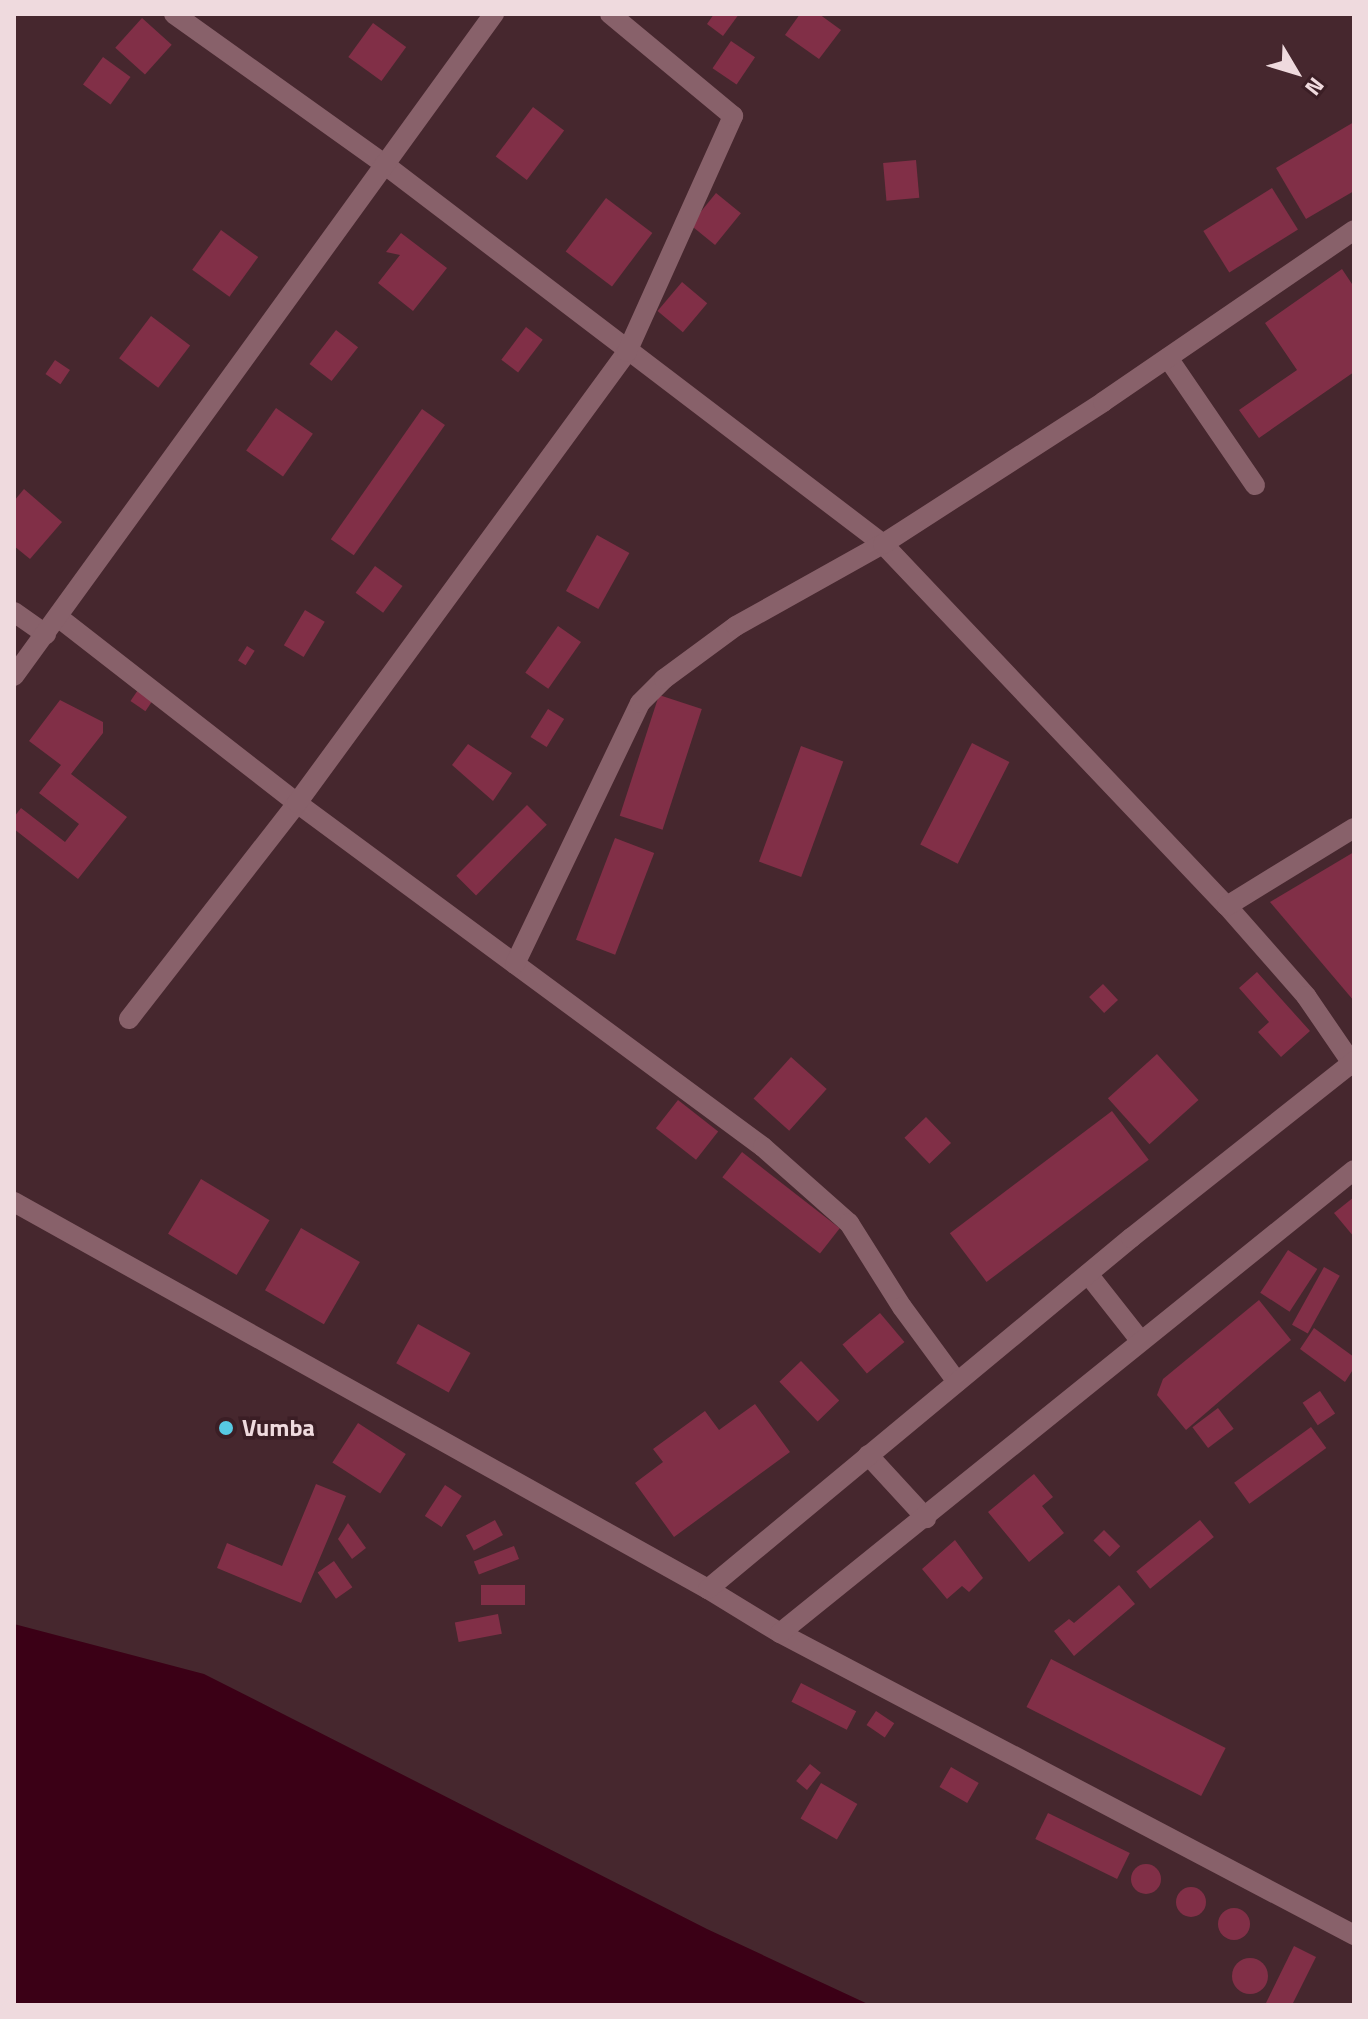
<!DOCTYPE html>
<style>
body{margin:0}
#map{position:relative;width:1368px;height:2019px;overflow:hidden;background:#46272e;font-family:"Titillium Web",sans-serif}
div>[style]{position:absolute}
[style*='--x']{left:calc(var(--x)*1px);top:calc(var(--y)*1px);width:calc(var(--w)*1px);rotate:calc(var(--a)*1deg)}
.water>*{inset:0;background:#3b0016}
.building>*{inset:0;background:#812f47;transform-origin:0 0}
.round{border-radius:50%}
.minor>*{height:20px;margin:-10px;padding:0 10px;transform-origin:10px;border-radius:10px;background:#88616a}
.dots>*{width:22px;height:22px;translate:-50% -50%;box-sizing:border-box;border:4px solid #3b1e25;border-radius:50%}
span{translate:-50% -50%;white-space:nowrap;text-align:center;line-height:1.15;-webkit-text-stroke:7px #3b1e25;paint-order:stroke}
.poi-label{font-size:24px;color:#efdade;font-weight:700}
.left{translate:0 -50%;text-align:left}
.frame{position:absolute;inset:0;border:16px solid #efdade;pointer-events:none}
.north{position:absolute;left:1256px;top:32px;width:80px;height:80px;-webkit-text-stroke:6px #3b1e25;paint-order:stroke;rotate:128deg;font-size:22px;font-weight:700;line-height:32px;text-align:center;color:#efdade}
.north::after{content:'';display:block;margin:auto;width:28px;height:36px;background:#efdade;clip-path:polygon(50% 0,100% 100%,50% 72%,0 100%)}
</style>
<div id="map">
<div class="water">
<i style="clip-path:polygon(14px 1624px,204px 1674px,707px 1929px,870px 2005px,14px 2005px)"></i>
</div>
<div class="building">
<i style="clip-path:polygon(714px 14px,739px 14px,723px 36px,707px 24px)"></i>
<i style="clip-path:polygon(800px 14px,819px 14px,841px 30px,819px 59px,785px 35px)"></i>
<i style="left:142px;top:18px;width:40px;height:40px;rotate:42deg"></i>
<i style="left:373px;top:23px;width:41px;height:42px;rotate:36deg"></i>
<i style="left:731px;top:41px;width:29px;height:33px;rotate:34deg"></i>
<i style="left:103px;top:57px;width:34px;height:34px;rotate:36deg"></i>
<i style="left:533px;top:107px;width:39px;height:62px;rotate:37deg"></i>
<i style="clip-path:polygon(1354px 122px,1354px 191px,1306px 219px,1276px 168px)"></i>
<i style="left:916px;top:160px;width:38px;height:33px;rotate:85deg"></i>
<i style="left:1272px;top:188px;width:49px;height:81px;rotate:58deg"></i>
<i style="left:716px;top:193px;width:32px;height:41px;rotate:39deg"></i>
<i style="left:606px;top:198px;width:58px;height:67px;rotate:37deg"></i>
<i style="left:221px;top:230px;width:46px;height:49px;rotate:36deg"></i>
<i style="clip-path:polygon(401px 233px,447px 268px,413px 311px,378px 283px,400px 255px,386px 252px)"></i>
<i style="clip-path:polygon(1342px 269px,1354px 287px,1354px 372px,1259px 438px,1239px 410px,1297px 370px,1265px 323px)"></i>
<i style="left:682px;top:282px;width:33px;height:38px;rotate:40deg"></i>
<i style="left:151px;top:316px;width:49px;height:53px;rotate:37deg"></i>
<i style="left:526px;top:327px;width:21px;height:41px;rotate:37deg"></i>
<i style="left:336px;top:330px;width:28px;height:43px;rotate:38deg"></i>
<i style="left:55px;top:360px;width:18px;height:17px;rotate:34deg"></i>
<i style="left:276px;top:408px;width:45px;height:52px;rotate:35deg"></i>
<i style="left:422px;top:409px;width:28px;height:159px;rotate:35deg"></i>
<i style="clip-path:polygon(24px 489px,62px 522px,30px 559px,14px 546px,14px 501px)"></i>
<i style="left:597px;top:535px;width:37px;height:64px;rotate:29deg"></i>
<i style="left:375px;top:566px;width:34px;height:33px;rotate:36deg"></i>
<i style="left:305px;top:610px;width:23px;height:41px;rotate:31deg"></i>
<i style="left:558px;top:626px;width:28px;height:57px;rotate:35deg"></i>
<i style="left:247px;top:646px;width:9px;height:17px;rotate:32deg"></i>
<i style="left:140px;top:687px;width:18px;height:17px;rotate:34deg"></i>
<i style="left:659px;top:695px;width:45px;height:127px;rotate:18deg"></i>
<i style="clip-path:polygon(60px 700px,103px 722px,103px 733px,71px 774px,127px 817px,78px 879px,14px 829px,14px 817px,21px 808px,65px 842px,79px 824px,39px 793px,61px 765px,29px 741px)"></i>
<i style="left:548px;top:709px;width:19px;height:33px;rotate:32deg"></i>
<i style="left:972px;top:743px;width:42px;height:114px;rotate:27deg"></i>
<i style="clip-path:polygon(468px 744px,512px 773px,493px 801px,452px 765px)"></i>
<i style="left:801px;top:746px;width:45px;height:123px;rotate:20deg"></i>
<i style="left:527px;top:805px;width:28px;height:100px;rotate:45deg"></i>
<i style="left:615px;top:838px;width:42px;height:109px;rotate:21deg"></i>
<i style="clip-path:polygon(1354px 852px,1354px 1001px,1270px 902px)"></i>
<i style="clip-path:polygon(1257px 972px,1310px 1031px,1281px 1057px,1258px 1032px,1269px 1022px,1239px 988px)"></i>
<i style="left:1103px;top:984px;width:22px;height:19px;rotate:47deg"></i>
<i style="left:1157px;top:1054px;width:62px;height:66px;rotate:48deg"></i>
<i style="left:791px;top:1057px;width:48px;height:56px;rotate:42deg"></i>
<i style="left:678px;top:1100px;width:51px;height:36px;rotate:38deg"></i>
<i style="left:1112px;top:1111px;width:61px;height:203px;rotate:53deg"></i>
<i style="left:926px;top:1117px;width:36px;height:30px;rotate:46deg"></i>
<i style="left:742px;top:1152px;width:124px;height:32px;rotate:38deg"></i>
<i style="left:201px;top:1179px;width:80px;height:64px;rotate:31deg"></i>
<i style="clip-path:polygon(1354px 1197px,1354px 1237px,1334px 1213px)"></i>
<i style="left:301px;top:1228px;width:68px;height:72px;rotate:30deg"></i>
<i style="left:1288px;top:1250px;width:35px;height:51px;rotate:33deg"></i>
<i style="left:1324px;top:1267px;width:18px;height:66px;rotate:29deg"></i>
<i style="clip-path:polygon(1259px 1300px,1291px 1340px,1186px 1430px,1157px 1395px,1163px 1379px)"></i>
<i style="left:880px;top:1313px;width:38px;height:49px;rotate:50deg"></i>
<i style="left:418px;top:1324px;width:60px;height:45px;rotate:29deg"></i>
<i style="clip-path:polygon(1314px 1328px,1354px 1357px,1354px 1368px,1345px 1382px,1300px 1349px)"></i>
<i style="left:801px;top:1361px;width:55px;height:30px;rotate:46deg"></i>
<i style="left:1320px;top:1391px;width:27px;height:21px;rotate:56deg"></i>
<i style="clip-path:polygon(755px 1404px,790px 1452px,674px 1537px,635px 1483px,663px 1462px,653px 1449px,705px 1411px,719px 1430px)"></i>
<i style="left:1218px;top:1408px;width:26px;height:32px;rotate:53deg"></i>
<i style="left:358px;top:1423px;width:57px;height:47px;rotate:33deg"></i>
<i style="left:1311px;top:1427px;width:26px;height:95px;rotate:54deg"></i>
<i style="clip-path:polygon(1034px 1474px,1053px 1497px,1042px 1506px,1064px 1533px,1029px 1562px,988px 1512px)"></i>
<i style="clip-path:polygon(316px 1484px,346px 1496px,301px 1603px,217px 1568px,227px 1543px,282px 1566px)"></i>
<i style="left:445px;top:1485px;width:20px;height:37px;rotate:33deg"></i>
<i style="left:495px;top:1520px;width:17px;height:33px;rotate:62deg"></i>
<i style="left:1200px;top:1520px;width:22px;height:82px;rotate:51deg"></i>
<i style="clip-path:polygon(348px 1523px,366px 1548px,352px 1559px,338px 1539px)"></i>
<i style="left:1104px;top:1530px;width:23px;height:15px;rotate:45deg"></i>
<i style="clip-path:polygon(955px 1540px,983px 1578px,969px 1592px,962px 1586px,947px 1599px,922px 1569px)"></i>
<i style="left:514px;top:1546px;width:14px;height:43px;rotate:69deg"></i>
<i style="left:334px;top:1561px;width:32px;height:20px;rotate:55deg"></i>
<i style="left:525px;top:1585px;width:20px;height:44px;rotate:90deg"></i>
<i style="clip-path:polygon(1119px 1585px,1135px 1604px,1074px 1656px,1054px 1631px,1069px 1619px,1074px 1623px)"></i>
<i style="left:498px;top:1614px;width:20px;height:44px;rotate:79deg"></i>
<i style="left:1051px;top:1659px;width:196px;height:54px;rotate:27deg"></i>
<i style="left:801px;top:1683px;width:62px;height:21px;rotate:27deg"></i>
<i style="left:876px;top:1711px;width:22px;height:17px;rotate:34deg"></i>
<i style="left:810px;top:1764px;width:14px;height:22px;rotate:39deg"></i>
<i style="left:951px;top:1767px;width:32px;height:23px;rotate:30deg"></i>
<i style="left:821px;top:1783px;width:42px;height:41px;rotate:30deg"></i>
<i style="left:1048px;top:1813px;width:91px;height:29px;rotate:26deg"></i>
<i class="round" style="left:1131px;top:1864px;width:30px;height:30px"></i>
<i class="round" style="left:1176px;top:1887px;width:30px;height:30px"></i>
<i class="round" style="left:1218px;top:1908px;width:32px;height:32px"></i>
<i style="clip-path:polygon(1294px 1946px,1316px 1957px,1292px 2005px,1265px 2005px)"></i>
<i class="round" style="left:1232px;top:1958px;width:36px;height:36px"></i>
</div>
<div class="minor">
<i style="--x:174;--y:14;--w:258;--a:35.5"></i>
<i style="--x:384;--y:164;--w:627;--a:37.29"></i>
<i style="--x:883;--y:544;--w:499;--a:46.5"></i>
<i style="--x:1227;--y:906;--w:120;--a:48.7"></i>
<i style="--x:1306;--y:996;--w:85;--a:55.6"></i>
<i style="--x:1168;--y:358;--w:154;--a:55.6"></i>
<i style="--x:14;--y:612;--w:39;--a:35"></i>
<i style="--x:58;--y:617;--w:303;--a:37.9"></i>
<i style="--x:297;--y:803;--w:579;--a:36.43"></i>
<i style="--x:763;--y:1147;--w:115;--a:41.5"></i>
<i style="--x:849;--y:1223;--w:99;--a:57.8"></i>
<i style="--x:902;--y:1307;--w:93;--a:53.7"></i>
<i style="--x:14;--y:676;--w:818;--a:-54.06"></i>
<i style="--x:1227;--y:906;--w:149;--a:-31.6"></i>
<i style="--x:515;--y:964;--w:289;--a:-64.4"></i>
<i style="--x:640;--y:703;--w:34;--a:-45"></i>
<i style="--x:664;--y:679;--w:89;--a:-36.4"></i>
<i style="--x:736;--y:626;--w:168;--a:-29.2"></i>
<i style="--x:883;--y:544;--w:262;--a:-32.8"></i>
<i style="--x:1103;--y:402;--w:304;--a:-34.4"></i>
<i style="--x:129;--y:1019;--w:274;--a:-52.1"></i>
<i style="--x:297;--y:803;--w:559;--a:-53.81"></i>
<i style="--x:627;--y:352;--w:259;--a:-65.8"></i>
<i style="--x:733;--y:116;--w:160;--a:-140.3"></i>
<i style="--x:14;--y:1202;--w:795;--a:29.15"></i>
<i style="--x:708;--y:1589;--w:84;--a:31.4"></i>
<i style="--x:780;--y:1633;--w:649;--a:27.75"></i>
<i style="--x:1088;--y:1274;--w:84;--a:51.8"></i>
<i style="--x:868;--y:1455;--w:86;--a:47.4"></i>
<i style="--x:708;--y:1589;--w:550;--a:-39.69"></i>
<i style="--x:1131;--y:1238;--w:285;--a:-38.4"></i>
<i style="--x:780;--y:1633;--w:737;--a:-38.89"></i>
</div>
<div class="dots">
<i style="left:226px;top:1428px;background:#57c9e3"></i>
</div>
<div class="poi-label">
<span class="left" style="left:242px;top:1428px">Vumba</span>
</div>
<div class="frame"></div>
<div class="north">N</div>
</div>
